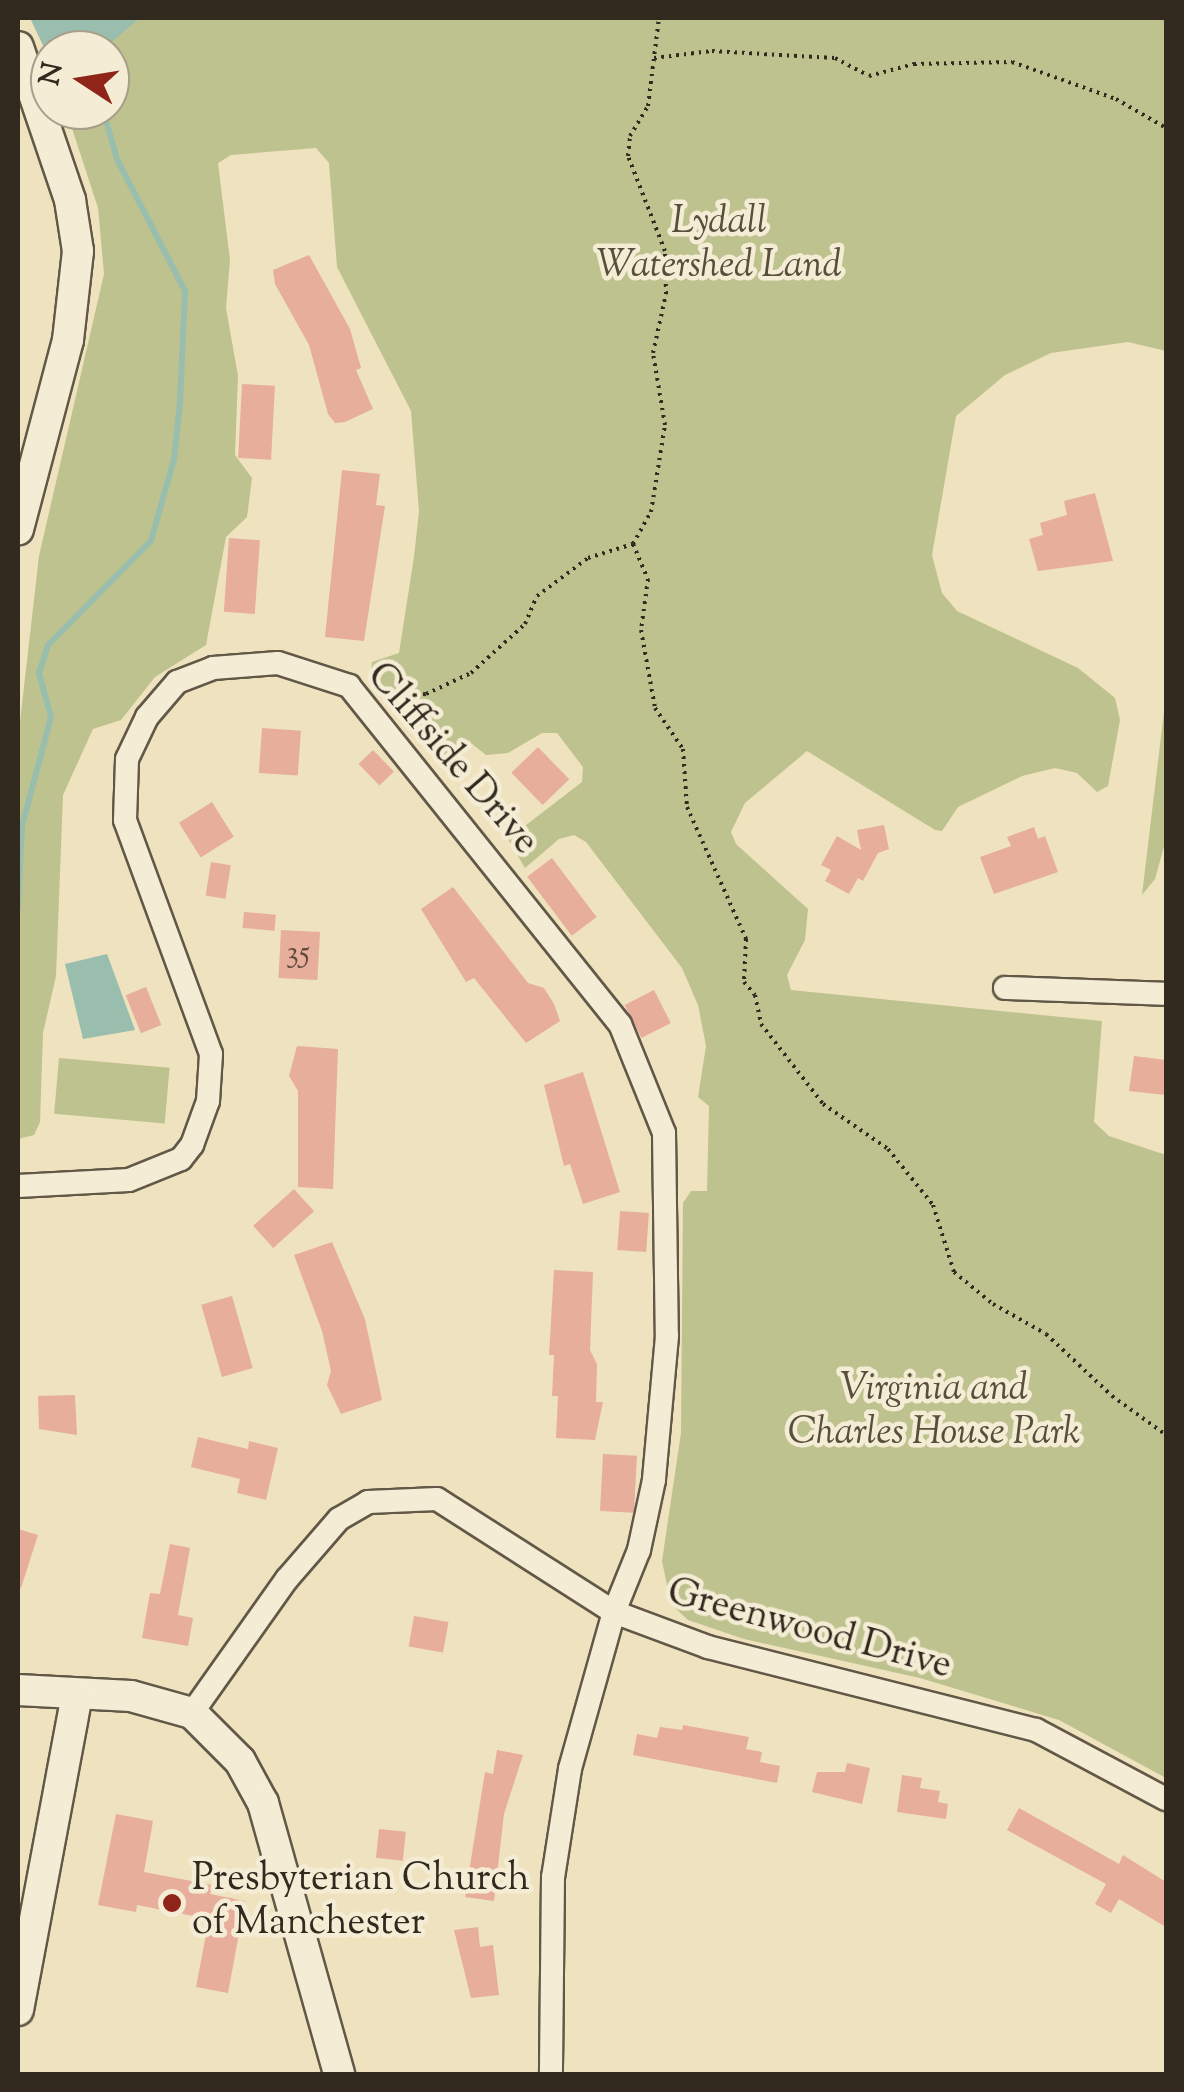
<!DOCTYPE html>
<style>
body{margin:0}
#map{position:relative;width:1184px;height:2092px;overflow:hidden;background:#efe2be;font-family:"Sorts Mill Goudy",serif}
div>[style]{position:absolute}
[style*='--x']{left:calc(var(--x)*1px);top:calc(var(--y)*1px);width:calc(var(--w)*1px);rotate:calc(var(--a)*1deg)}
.green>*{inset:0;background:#bec28e;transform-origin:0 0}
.water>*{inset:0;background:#9abead}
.stream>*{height:6px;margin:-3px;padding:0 3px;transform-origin:3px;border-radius:3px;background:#9abead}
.building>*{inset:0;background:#e7ae9b;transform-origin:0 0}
.path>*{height:4px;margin-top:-2px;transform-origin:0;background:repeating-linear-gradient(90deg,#332a1f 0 2.5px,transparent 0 7.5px)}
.roads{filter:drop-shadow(2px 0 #625847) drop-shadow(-2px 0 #625847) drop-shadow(0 2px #625847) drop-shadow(0 -2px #625847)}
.street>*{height:22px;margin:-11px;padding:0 11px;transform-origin:11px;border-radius:11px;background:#f5ecd5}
.secondary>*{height:30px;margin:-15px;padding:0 15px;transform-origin:15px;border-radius:15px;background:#f5ecd5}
.dots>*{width:28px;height:28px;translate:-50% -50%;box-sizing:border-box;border:5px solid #f5ecd5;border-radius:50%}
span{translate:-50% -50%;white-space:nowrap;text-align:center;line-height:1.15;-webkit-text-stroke:9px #f5ecd5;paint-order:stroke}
.number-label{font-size:32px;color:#604b3e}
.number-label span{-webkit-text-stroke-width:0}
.park-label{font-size:38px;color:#56503b;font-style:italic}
.street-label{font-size:38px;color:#332a1f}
.poi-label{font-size:38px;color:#332a1f}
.left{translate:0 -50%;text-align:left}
.frame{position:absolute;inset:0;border:20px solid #332a1f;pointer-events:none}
.north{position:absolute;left:30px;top:30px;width:100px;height:100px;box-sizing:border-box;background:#f5ecd5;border:2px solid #a79e8c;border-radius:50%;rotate:282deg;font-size:28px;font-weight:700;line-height:40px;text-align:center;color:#332a1f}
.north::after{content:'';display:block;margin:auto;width:35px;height:45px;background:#8f2418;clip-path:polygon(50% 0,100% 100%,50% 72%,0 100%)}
</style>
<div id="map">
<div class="green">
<i style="clip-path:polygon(35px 18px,1166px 18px,1166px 351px,1128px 342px,1051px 353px,1005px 375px,956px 416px,932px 555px,942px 593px,957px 611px,1078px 668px,1115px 698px,1120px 720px,1108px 786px,1097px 792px,1077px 773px,1055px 768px,1022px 776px,958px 807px,942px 831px,935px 830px,807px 751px,745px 803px,731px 832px,736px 844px,808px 909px,805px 940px,787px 975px,791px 990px,1102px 1021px,1094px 1122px,1109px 1136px,1166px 1155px,1166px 1778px,1059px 1720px,920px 1678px,744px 1639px,688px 1620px,671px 1604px,662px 1561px,681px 1433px,683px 1203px,691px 1191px,707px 1191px,709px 1106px,698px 1097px,706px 1046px,698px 1005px,682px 968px,586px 842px,574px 835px,559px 839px,525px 868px,508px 839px,582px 782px,583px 767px,557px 733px,542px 733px,508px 753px,486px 755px,471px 743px,441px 758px,370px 676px,372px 662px,399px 653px,414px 557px,419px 511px,411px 411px,337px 267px,329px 163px,316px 148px,231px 155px,218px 163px,230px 260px,226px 308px,238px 376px,235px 455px,252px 478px,247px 517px,226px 537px,206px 645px,155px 677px,121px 720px,93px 729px,63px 795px,56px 976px,43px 1033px,40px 1122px,34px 1135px,18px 1139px,18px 739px,39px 556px,104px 274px,98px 208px,66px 110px,110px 110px,110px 50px,50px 50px,50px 62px)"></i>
<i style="clip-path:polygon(1166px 695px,1166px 839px,1155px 879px,1142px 895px)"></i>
<i style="left:59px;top:1058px;width:111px;height:56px;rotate:5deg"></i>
</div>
<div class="water">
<i style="clip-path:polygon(30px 18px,140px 18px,102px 50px,50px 50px,50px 60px)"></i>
<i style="clip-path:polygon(107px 954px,135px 1030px,83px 1039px,65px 964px)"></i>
</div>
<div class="stream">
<i style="--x:18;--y:905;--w:79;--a:-87.1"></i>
<i style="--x:22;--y:826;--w:113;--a:-75.1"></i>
<i style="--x:51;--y:717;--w:46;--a:-105.3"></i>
<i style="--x:39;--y:673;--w:29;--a:-72"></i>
<i style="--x:48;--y:645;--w:146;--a:-45.3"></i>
<i style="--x:151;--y:541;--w:85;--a:-74.3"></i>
<i style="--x:174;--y:459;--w:56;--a:-83.9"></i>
<i style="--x:180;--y:403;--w:112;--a:-87.4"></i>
<i style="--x:185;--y:291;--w:148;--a:-117.3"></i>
<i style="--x:117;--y:159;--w:51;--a:-105.9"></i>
</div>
<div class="building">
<i style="clip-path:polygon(309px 255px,350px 329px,361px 368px,356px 370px,373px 409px,345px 422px,335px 423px,328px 414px,309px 345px,275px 284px,273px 270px)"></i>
<i style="left:242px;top:384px;width:33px;height:74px;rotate:3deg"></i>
<i style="clip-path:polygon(342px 470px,380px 474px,376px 505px,385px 506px,364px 641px,325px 637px)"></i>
<i style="clip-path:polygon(1095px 493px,1113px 561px,1038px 571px,1029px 539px,1043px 535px,1040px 523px,1067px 515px,1064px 501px)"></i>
<i style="left:229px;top:538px;width:31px;height:74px;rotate:4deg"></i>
<i style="left:262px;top:728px;width:39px;height:45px;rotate:4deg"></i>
<i style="left:538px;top:747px;width:45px;height:37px;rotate:46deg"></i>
<i style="left:373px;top:750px;width:30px;height:20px;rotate:46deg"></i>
<i style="left:212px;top:802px;width:41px;height:39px;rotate:58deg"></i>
<i style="clip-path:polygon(884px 825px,889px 849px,878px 853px,863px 881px,858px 878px,849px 894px,825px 881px,831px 870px,821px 865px,837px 836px,861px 850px,857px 830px)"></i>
<i style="clip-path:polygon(1034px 827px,1038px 839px,1045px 836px,1058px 872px,994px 894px,980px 857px,1011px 846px,1007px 837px)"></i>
<i style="left:552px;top:858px;width:74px;height:31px;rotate:53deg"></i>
<i style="left:211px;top:862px;width:20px;height:34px;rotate:9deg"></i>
<i style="clip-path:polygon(453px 887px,528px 983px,544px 988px,554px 1004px,560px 1021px,526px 1043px,474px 978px,466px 982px,421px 909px)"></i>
<i style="left:244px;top:912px;width:32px;height:16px;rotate:5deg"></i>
<i style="left:281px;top:930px;width:39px;height:48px;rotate:3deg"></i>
<i style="left:146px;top:987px;width:41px;height:22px;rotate:68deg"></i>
<i style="left:654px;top:990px;width:37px;height:33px;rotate:63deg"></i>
<i style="clip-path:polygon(297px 1046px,338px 1049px,333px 1189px,298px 1187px,298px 1091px,289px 1076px)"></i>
<i style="clip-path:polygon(1134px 1056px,1166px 1060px,1166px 1095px,1129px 1091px)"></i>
<i style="clip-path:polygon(583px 1072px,620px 1192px,583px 1204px,570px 1164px,564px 1166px,544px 1085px)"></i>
<i style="left:294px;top:1189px;width:30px;height:55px;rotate:48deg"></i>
<i style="left:620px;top:1211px;width:29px;height:39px;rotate:4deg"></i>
<i style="clip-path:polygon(332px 1242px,365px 1319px,382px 1400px,341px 1414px,327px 1385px,331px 1371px,322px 1331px,294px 1255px)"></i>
<i style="clip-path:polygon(554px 1270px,593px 1272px,590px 1350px,597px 1364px,596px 1402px,603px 1402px,595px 1440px,556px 1438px,558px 1396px,552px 1396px,554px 1355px,549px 1355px)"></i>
<i style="left:232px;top:1296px;width:75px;height:32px;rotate:74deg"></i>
<i style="clip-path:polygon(75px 1395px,77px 1435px,39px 1429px,38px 1396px)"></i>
<i style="clip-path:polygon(198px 1437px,248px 1449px,249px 1441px,278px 1448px,266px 1500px,237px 1493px,240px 1479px,191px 1467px)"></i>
<i style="left:603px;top:1454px;width:34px;height:57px;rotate:3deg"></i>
<i style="clip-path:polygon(18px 1529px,38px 1535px,21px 1588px,18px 1587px)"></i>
<i style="clip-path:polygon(170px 1544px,190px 1548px,178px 1615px,193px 1618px,188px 1646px,142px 1638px,150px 1593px,160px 1594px)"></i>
<i style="left:414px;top:1616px;width:35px;height:31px;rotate:10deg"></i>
<i style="clip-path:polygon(683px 1725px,749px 1737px,746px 1749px,762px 1752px,760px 1762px,780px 1766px,777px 1783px,633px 1755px,637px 1734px,657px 1738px,660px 1727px,682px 1730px)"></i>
<i style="clip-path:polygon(497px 1750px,523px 1755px,504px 1814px,494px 1901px,465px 1897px,485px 1772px,493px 1774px)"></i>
<i style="clip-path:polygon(847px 1763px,870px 1768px,862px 1804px,812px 1792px,817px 1772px,845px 1772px)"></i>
<i style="clip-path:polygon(902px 1775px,922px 1778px,920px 1788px,940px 1791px,938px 1802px,948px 1804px,946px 1819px,897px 1812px)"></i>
<i style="clip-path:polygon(1019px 1808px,1119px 1864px,1123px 1855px,1166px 1882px,1166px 1927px,1119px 1899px,1111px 1913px,1095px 1904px,1106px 1884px,1007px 1830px)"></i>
<i style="clip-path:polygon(116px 1814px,153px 1821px,144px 1872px,212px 1885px,210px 1894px,245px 1901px,228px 1993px,196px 1987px,209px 1919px,137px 1905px,136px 1912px,98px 1905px)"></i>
<i style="left:379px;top:1829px;width:27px;height:29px;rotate:6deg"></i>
<i style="clip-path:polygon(478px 1927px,480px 1947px,493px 1945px,499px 1995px,471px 1998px,454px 1930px)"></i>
</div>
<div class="path">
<i style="--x:654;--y:58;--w:58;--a:-6.9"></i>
<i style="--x:712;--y:51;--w:123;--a:3.3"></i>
<i style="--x:835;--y:58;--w:38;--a:28"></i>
<i style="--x:869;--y:76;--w:47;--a:-14.9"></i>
<i style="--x:914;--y:64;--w:98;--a:-1.2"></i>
<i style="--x:1012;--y:62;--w:110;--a:19.6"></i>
<i style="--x:1116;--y:99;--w:58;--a:30.1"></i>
<i style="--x:633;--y:544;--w:38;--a:67"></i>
<i style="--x:648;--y:579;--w:51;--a:97.8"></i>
<i style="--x:641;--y:630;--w:79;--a:79.8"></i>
<i style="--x:655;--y:708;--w:50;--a:55.7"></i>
<i style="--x:683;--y:749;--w:58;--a:86.1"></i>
<i style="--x:687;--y:807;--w:145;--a:65.9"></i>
<i style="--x:746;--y:939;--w:43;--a:92.7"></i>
<i style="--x:744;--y:982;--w:17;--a:50"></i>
<i style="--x:755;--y:995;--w:30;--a:78"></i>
<i style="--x:761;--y:1024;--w:101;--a:52.2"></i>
<i style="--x:823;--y:1104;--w:79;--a:34.7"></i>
<i style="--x:888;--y:1149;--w:72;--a:51.2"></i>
<i style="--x:933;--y:1205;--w:70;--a:72.6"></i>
<i style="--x:954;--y:1272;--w:50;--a:39.4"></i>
<i style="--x:993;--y:1304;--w:61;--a:29.5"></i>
<i style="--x:1046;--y:1334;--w:91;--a:43.2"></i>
<i style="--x:1112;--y:1396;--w:67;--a:35.8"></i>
<i style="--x:386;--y:698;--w:40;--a:-5.7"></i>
<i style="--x:426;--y:694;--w:50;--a:-25"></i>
<i style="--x:471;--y:673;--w:73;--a:-42.2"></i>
<i style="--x:525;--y:624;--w:30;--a:-67"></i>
<i style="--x:537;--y:596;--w:64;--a:-36.7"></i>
<i style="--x:588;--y:558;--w:47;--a:-17.3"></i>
<i style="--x:633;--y:544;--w:37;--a:-61"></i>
<i style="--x:651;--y:512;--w:88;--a:-80.9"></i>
<i style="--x:665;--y:425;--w:73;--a:-99.5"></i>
<i style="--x:653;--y:353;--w:60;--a:-77.6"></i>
<i style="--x:666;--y:294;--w:43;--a:-91.3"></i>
<i style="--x:665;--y:251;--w:102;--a:-111.3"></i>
<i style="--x:628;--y:156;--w:20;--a:-84"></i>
<i style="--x:630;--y:136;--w:35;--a:-59"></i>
<i style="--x:648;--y:106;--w:89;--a:-82.9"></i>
</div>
<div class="roads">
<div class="street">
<i style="--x:1005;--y:988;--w:161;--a:2.1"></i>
<i style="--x:18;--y:1186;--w:111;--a:-3.1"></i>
<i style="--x:129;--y:1180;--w:56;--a:-22"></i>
<i style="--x:181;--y:1159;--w:18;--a:-52"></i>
<i style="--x:192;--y:1145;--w:47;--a:-70"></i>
<i style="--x:208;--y:1101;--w:47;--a:-86.3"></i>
<i style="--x:211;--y:1054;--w:249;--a:-110.2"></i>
<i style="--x:125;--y:820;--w:61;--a:-88.1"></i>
<i style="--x:127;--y:759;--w:47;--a:-64.5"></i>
<i style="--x:147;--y:717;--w:46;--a:-49.4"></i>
<i style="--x:177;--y:682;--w:39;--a:-21"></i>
<i style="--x:213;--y:668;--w:65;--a:-4.4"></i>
<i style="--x:278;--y:663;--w:75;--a:17.9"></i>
<i style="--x:349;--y:686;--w:433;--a:51.3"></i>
<i style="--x:620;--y:1024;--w:118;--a:68"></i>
<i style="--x:664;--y:1133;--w:203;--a:89.2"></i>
<i style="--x:667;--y:1336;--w:145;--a:95.2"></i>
<i style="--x:654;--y:1480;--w:72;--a:102.1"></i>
<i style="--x:639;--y:1550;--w:67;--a:112"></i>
<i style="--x:614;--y:1612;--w:163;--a:105.7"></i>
<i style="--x:570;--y:1769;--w:109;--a:98.9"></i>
<i style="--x:553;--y:1877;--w:197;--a:90.6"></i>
<i style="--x:192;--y:1713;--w:164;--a:-54.7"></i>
<i style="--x:287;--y:1579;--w:79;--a:-49.1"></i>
<i style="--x:339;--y:1519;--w:34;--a:-30"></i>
<i style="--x:368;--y:1502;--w:69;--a:-2.5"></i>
<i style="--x:437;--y:1499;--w:210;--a:32.6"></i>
<i style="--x:614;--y:1612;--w:100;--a:20.4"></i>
<i style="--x:708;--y:1647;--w:338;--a:14.2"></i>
<i style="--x:1036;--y:1730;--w:147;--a:28"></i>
</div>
<div class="secondary">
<i style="--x:18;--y:47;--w:162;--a:71.2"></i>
<i style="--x:70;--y:200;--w:52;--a:81.1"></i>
<i style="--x:78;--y:251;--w:90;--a:96.4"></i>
<i style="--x:68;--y:340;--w:196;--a:104.8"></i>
<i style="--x:18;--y:1690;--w:113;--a:3"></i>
<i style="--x:131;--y:1696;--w:63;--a:15.6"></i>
<i style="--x:192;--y:1713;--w:68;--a:45"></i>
<i style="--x:240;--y:1761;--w:48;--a:61.3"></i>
<i style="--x:263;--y:1803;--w:281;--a:74.3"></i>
<i style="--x:18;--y:2010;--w:321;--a:-79.4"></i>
</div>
</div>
<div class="dots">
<i style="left:172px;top:1903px;background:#8f2418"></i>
</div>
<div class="number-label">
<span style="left:298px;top:954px">35</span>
</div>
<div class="park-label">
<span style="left:719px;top:246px">Lydall<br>Watershed Land</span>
<span style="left:934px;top:1413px">Virginia and<br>Charles House Park</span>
</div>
<div class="street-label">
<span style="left:451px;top:760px;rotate:49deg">Cliffside Drive</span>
<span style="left:809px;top:1631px;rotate:15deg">Greenwood Drive</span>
</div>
<div class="poi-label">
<span class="left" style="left:192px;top:1903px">Presbyterian Church<br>of Manchester</span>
</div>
<div class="frame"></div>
<div class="north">N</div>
</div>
